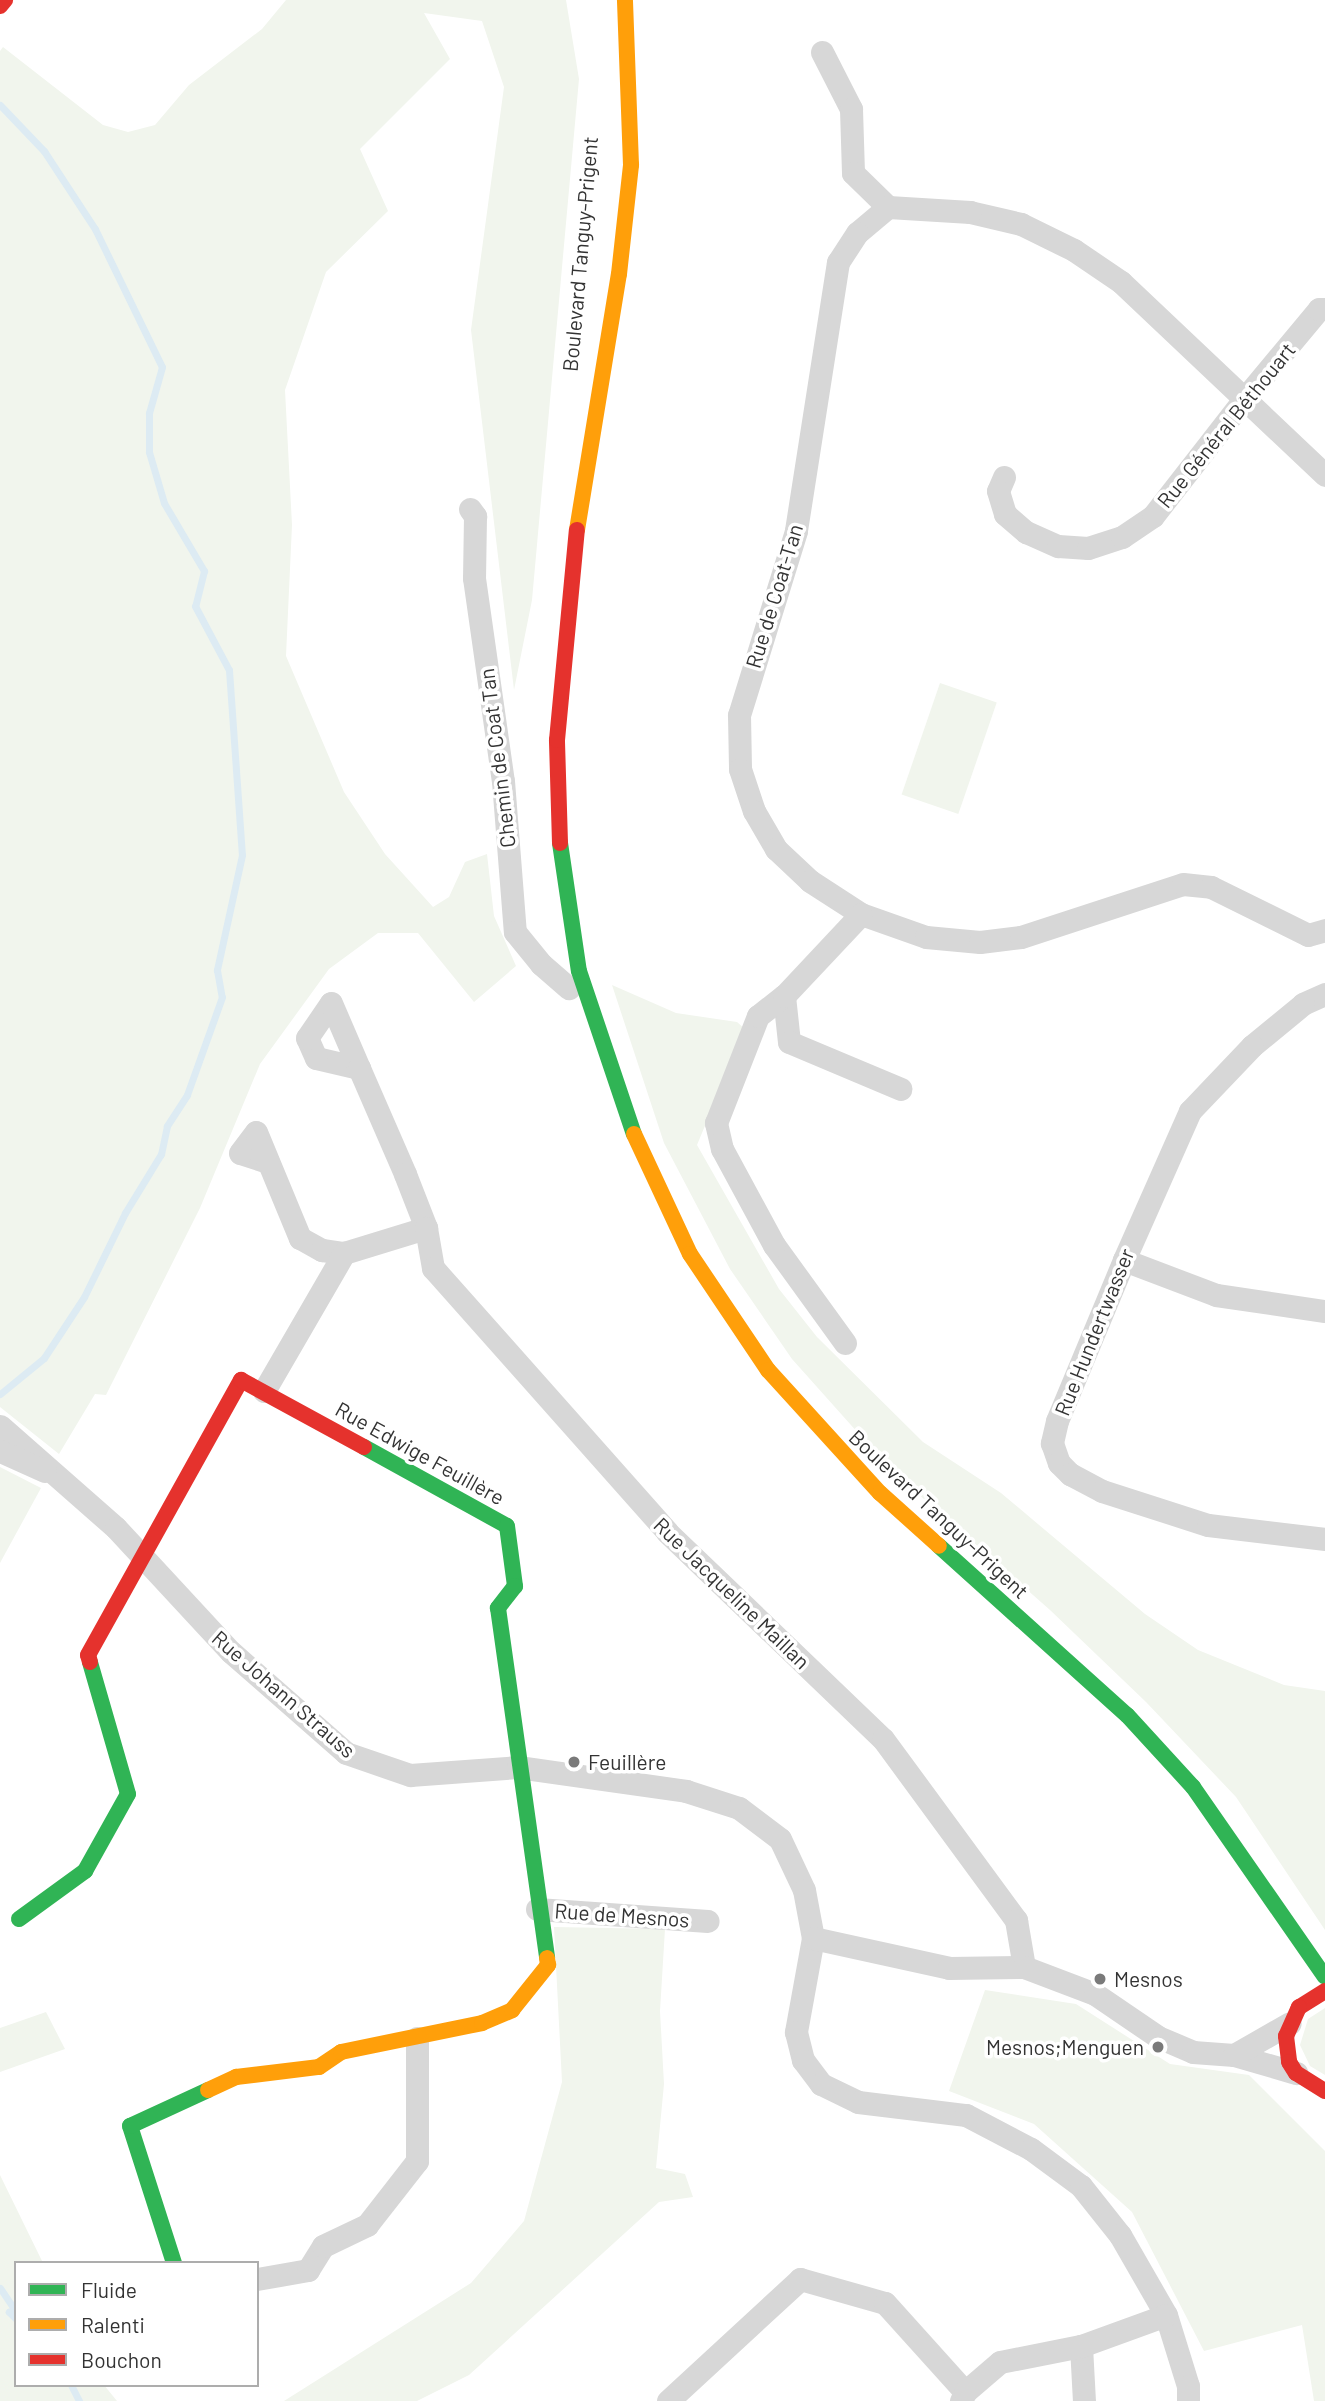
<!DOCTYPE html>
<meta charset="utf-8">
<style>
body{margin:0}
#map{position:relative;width:1325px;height:2401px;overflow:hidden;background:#fff;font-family:Barlow,sans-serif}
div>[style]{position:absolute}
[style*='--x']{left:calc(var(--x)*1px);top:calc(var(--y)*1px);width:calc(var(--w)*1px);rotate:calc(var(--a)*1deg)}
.green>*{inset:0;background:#f1f5ed;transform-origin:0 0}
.stream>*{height:7px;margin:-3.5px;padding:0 3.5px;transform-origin:3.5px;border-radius:3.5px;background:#ddebf3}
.street>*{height:23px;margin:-11.5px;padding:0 11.5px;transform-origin:11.5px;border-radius:11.5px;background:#d7d7d7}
.fast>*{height:16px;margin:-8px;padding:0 8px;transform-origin:8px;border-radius:8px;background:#30b455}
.slow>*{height:16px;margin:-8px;padding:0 8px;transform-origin:8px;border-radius:8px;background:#ff9f0a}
.jam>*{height:16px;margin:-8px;padding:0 8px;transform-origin:8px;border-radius:8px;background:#e5322d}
.dots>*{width:19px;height:19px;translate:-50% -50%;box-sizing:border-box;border:4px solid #fff;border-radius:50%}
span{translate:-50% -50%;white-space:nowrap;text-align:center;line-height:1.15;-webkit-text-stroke:7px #fff;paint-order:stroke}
.street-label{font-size:21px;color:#333}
.poi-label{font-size:21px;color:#333}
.left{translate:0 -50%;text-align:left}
.right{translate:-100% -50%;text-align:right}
.legend{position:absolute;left:14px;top:2261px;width:245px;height:126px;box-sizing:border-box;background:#fff;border:2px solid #adadad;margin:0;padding:9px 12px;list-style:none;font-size:21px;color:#333}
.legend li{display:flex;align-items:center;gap:14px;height:35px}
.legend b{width:35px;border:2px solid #adadad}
</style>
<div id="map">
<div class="green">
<i style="clip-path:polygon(286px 0,566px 0,579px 79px,532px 600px,514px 690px,471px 330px,504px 87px,482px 21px,424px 13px,450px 59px,360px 149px,388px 211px,326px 272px,285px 390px,292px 525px,286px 656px,344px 792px,385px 854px,433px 907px,449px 897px,465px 862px,487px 854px,494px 916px,516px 966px,474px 1002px,418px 933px,378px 933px,329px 969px,260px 1064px,200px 1208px,106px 1395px,95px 1394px,59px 1454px,0 1407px,0 51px,3px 47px,103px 125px,128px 132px,155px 125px,189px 85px,262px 29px)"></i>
<i style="left:940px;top:683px;width:60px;height:118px;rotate:19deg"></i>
<i style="clip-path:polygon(612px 985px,676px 1013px,737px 1022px,745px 1029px,697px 1145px,779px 1289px,817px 1337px,923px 1442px,1001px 1493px,1145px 1614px,1198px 1650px,1284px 1685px,1325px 1691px,1325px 1930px,1236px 1797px,1146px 1702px,1050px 1610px,892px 1471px,792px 1359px,730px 1269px,664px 1143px)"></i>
<i style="clip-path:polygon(0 1467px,41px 1488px,0 1563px)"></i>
<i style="clip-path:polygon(554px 1927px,665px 1929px,660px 2011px,664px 2084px,656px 2168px,685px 2174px,693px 2197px,659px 2202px,469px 2375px,417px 2401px,284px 2401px,471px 2283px,524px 2221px,562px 2082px)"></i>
<i style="clip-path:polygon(985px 1990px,1076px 2004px,1170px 2064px,1249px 2075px,1325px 2151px,1325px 2401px,1314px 2401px,1302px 2325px,1204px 2351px,1132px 2212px,1034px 2124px,949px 2091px)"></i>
<i style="clip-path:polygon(1325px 2008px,1325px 2075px,1310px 2066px,1300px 2045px,1308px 2019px)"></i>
<i style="clip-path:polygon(46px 2012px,65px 2049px,0 2072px,0 2028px)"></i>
<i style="clip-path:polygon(0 2175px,43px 2263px,16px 2263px,16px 2385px,104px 2385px,117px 2401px,0 2401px)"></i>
</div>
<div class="stream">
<i style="--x:0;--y:105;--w:64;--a:46.3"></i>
<i style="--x:44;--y:151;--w:93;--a:56.8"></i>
<i style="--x:95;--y:229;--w:153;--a:64.1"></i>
<i style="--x:162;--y:367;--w:48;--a:105.8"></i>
<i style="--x:149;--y:413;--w:39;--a:90"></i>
<i style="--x:149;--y:452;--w:53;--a:73.6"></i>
<i style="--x:164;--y:503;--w:79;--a:59.5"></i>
<i style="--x:204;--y:571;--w:36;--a:104"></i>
<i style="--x:195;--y:606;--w:72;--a:62"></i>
<i style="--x:229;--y:670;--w:185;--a:86"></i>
<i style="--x:242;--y:855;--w:118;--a:102.3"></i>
<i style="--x:217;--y:970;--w:27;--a:80"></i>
<i style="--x:222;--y:997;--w:104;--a:109.7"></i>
<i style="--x:187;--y:1095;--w:37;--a:123"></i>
<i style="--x:167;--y:1126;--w:29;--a:102"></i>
<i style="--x:161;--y:1154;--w:69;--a:121.4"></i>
<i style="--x:125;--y:1213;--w:93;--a:116"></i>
<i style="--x:84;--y:1297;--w:73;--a:123.3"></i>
<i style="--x:44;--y:1358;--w:57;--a:140.7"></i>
<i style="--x:0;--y:2288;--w:29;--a:56"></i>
<i style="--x:16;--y:2317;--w:9;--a:-144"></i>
<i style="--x:9;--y:2312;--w:10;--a:45"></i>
<i style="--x:71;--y:2385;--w:18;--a:63"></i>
</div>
<div class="street">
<i style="--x:822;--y:52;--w:64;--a:63"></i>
<i style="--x:851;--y:109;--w:64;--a:88.2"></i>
<i style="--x:853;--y:173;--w:49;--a:44.2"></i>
<i style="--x:1325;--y:475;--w:281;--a:-136.6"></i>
<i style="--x:1121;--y:282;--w:57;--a:-145.8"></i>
<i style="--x:1074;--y:250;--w:59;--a:-153.9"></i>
<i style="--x:1021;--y:224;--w:52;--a:-166.8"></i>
<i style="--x:970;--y:212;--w:82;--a:-176.5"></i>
<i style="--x:888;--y:207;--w:40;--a:140"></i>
<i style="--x:857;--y:233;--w:35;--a:123"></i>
<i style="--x:838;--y:262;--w:272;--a:98.9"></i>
<i style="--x:796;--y:531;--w:193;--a:107.2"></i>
<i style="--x:739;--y:715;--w:54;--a:88.9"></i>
<i style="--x:740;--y:769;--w:44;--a:71.6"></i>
<i style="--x:754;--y:811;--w:44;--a:59.9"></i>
<i style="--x:776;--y:849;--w:47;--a:43.3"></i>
<i style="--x:810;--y:881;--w:61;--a:32.9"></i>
<i style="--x:861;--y:914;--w:69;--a:19.5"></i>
<i style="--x:926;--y:937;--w:54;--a:5.3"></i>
<i style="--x:980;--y:942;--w:41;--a:-7"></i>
<i style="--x:1021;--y:937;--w:170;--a:-18.1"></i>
<i style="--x:1183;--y:884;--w:28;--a:6"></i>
<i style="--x:1211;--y:887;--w:108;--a:26.3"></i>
<i style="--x:1308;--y:935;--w:18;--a:-16"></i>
<i style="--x:1004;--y:477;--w:15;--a:113"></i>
<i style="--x:998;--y:491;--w:24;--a:73"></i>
<i style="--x:1005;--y:514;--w:28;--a:41"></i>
<i style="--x:1026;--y:532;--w:35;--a:24"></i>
<i style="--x:1058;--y:546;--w:30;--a:4"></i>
<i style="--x:1088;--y:548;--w:36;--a:-18"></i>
<i style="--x:1122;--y:537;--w:37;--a:-34"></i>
<i style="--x:1153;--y:516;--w:148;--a:-52.1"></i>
<i style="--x:1244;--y:399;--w:117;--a:-50.2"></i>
<i style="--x:1319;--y:309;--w:6;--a:0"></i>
<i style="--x:470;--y:509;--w:9;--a:54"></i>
<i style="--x:475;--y:516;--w:62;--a:90.9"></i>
<i style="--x:474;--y:578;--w:205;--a:81.9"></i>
<i style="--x:503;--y:781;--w:151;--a:85.5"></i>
<i style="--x:515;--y:932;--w:41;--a:50.9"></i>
<i style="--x:541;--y:964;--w:37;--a:41"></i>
<i style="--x:1325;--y:994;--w:24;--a:156"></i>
<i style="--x:1303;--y:1004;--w:66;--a:140.5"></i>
<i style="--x:1252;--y:1046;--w:90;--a:133.6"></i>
<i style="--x:1190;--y:1111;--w:163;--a:113.9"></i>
<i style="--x:1124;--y:1260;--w:174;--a:112.6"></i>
<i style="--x:1057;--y:1421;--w:23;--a:103"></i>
<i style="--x:1052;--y:1443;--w:21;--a:71"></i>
<i style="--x:1059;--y:1463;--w:16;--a:45"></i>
<i style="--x:1070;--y:1474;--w:36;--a:28"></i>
<i style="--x:1102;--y:1491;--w:111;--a:17.8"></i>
<i style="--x:1208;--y:1525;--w:118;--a:6.8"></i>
<i style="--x:784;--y:996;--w:46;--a:83.8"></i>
<i style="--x:789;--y:1042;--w:121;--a:22.8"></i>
<i style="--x:359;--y:1068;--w:44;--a:-166.9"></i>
<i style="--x:316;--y:1058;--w:22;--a:-114"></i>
<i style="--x:307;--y:1038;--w:42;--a:-55.6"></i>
<i style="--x:331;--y:1003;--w:71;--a:66.7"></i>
<i style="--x:359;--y:1068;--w:116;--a:66.5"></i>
<i style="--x:405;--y:1174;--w:58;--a:68.7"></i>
<i style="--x:268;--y:1162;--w:29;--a:-162"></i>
<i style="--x:240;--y:1153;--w:26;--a:-53"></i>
<i style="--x:256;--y:1132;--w:115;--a:67.5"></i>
<i style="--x:300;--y:1238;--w:25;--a:29"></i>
<i style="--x:322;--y:1250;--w:22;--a:8"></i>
<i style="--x:1124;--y:1260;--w:98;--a:20.8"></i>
<i style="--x:1216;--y:1295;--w:110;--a:8.4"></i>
<i style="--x:845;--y:1343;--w:121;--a:-125.9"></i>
<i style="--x:774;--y:1245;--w:109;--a:-118.4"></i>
<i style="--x:722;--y:1149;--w:27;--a:-103"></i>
<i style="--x:716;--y:1123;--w:115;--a:-68.6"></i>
<i style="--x:758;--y:1016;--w:33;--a:-38"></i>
<i style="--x:784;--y:996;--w:112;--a:-46.8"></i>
<i style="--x:264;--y:1391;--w:160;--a:-59.9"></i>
<i style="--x:344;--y:1253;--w:86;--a:-17"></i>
<i style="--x:426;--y:1228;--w:41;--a:80.1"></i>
<i style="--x:433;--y:1268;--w:353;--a:48.4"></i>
<i style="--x:667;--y:1532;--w:299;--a:43.8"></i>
<i style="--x:883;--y:1739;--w:225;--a:53.7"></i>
<i style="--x:1016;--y:1920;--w:48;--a:80.3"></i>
<i style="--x:0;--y:1426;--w:154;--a:41.3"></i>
<i style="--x:116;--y:1528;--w:169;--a:47.2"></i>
<i style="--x:231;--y:1652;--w:153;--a:41.3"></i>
<i style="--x:346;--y:1753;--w:68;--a:19"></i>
<i style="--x:410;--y:1775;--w:108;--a:-4.2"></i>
<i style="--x:518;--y:1767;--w:170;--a:8.1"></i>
<i style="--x:686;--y:1791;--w:56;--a:17.8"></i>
<i style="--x:739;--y:1808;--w:51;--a:37.1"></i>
<i style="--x:780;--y:1839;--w:56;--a:64.8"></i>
<i style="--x:804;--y:1890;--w:49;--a:79.4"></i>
<i style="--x:813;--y:1938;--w:96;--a:100.3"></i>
<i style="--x:796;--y:2032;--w:29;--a:76"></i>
<i style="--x:803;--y:2060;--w:30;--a:53"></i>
<i style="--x:821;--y:2084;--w:41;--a:25.9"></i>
<i style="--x:858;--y:2102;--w:109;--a:6.9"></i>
<i style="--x:966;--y:2115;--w:73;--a:27.6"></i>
<i style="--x:1031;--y:2149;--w:62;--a:36.5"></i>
<i style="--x:1081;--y:2186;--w:63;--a:51.5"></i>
<i style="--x:1120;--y:2235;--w:92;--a:60.1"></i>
<i style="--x:1166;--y:2315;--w:74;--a:72.8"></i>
<i style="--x:1188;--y:2386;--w:15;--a:90"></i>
<i style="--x:0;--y:1451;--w:49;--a:24"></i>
<i style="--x:537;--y:1909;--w:171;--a:4"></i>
<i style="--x:813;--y:1938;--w:139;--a:12.4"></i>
<i style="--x:949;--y:1968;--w:75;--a:-0.8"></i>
<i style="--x:1024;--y:1967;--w:76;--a:20.8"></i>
<i style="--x:1095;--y:1994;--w:76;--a:34.3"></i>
<i style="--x:1158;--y:2037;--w:38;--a:23"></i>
<i style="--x:1193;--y:2052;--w:41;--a:4.2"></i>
<i style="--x:1234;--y:2055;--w:65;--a:16.2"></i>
<i style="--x:1234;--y:2055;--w:64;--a:-29.7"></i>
<i style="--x:257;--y:2279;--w:52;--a:-10"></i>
<i style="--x:308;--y:2270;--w:28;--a:-58"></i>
<i style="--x:323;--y:2246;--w:49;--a:-25.5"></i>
<i style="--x:367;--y:2225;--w:81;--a:-52"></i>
<i style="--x:417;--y:2161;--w:123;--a:-90"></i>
<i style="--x:1081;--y:2346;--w:55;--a:86.9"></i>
<i style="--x:668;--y:2401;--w:180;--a:-42.7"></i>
<i style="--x:800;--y:2279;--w:88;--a:15.8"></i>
<i style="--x:885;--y:2303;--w:120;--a:48"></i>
<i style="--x:961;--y:2401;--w:10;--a:-66"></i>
<i style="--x:965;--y:2392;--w:46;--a:-40.6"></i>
<i style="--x:1000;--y:2362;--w:83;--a:-11.2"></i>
<i style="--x:1081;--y:2346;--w:90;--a:-20"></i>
</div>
<div class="fast">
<i style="--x:560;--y:843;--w:129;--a:81.6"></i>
<i style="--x:579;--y:971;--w:172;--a:71.4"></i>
<i style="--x:364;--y:1447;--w:163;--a:28.9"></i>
<i style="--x:507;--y:1526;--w:61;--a:82.4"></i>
<i style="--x:515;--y:1586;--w:28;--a:128"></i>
<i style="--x:498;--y:1608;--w:353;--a:82"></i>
<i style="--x:939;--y:1546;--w:253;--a:42"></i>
<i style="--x:1127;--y:1715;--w:98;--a:47.5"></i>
<i style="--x:1193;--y:1787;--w:231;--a:55.2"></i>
<i style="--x:19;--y:1919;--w:82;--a:-36"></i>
<i style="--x:85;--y:1871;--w:88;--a:-60.8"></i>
<i style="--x:128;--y:1794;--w:137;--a:-106.1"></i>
<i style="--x:174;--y:2263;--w:144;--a:-107.8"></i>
<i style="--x:130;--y:2126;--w:86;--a:-24.8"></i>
</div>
<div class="slow">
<i style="--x:577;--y:530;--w:259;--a:-80.7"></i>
<i style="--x:619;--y:274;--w:110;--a:-83.7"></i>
<i style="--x:631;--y:165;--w:165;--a:-92.1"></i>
<i style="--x:634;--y:1134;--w:132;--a:65"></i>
<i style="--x:690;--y:1254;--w:140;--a:56.1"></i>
<i style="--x:768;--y:1370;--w:166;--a:47.7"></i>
<i style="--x:880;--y:1493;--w:79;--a:41.9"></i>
<i style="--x:208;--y:2090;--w:31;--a:-25"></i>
<i style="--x:236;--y:2077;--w:84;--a:-6.9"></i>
<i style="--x:319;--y:2067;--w:27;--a:-34"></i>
<i style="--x:341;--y:2052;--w:144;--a:-11.6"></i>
<i style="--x:482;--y:2023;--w:33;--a:-23"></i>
<i style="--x:512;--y:2010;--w:58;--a:-51.3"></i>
<i style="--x:548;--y:1965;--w:7;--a:-98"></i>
</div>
<div class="jam">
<i style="--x:0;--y:6;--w:8;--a:-50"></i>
<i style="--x:560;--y:843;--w:103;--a:-91.7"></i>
<i style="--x:557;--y:740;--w:211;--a:-84.6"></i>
<i style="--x:90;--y:1662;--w:7;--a:-106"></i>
<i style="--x:88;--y:1655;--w:315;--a:-60.9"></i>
<i style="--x:241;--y:1380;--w:140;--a:28.6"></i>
<i style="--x:1325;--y:1991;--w:31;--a:148"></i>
<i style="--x:1299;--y:2007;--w:32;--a:114"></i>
<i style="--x:1286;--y:2036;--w:26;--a:83"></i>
<i style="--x:1289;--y:2062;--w:13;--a:58"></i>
<i style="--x:1296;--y:2073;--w:34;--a:32"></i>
</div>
<div class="dots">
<i style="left:574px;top:1762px;background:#7a7a7a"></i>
<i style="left:1100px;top:1979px;background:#7a7a7a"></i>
<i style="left:1158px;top:2047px;background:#7a7a7a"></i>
</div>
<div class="street-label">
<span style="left:580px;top:254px;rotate:-85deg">Boulevard Tanguy-Prigent</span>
<span style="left:1226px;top:425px;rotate:-51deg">Rue Général Béthouart</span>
<span style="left:774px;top:596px;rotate:-73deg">Rue de Coat-Tan</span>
<span style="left:497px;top:758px;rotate:-97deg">Chemin de Coat Tan</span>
<span style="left:1094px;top:1332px;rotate:-68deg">Rue Hundertwasser</span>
<span style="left:420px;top:1453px;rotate:29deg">Rue Edwige Feuillère</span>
<span style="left:939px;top:1514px;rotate:43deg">Boulevard Tanguy-Prigent</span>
<span style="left:732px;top:1593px;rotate:44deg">Rue Jacqueline Maillan</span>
<span style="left:284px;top:1694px;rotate:41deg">Rue Johann Strauss</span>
<span style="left:622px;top:1915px;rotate:4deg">Rue de Mesnos</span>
</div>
<div class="poi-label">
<span class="left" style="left:588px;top:1762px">Feuillère</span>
<span class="left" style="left:1114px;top:1979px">Mesnos</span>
<span class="right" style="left:1144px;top:2047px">Mesnos;Menguen</span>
</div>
<ul class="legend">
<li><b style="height:9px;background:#30b455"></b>Fluide</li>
<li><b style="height:9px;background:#ff9f0a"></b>Ralenti</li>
<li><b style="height:9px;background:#e5322d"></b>Bouchon</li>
</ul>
</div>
